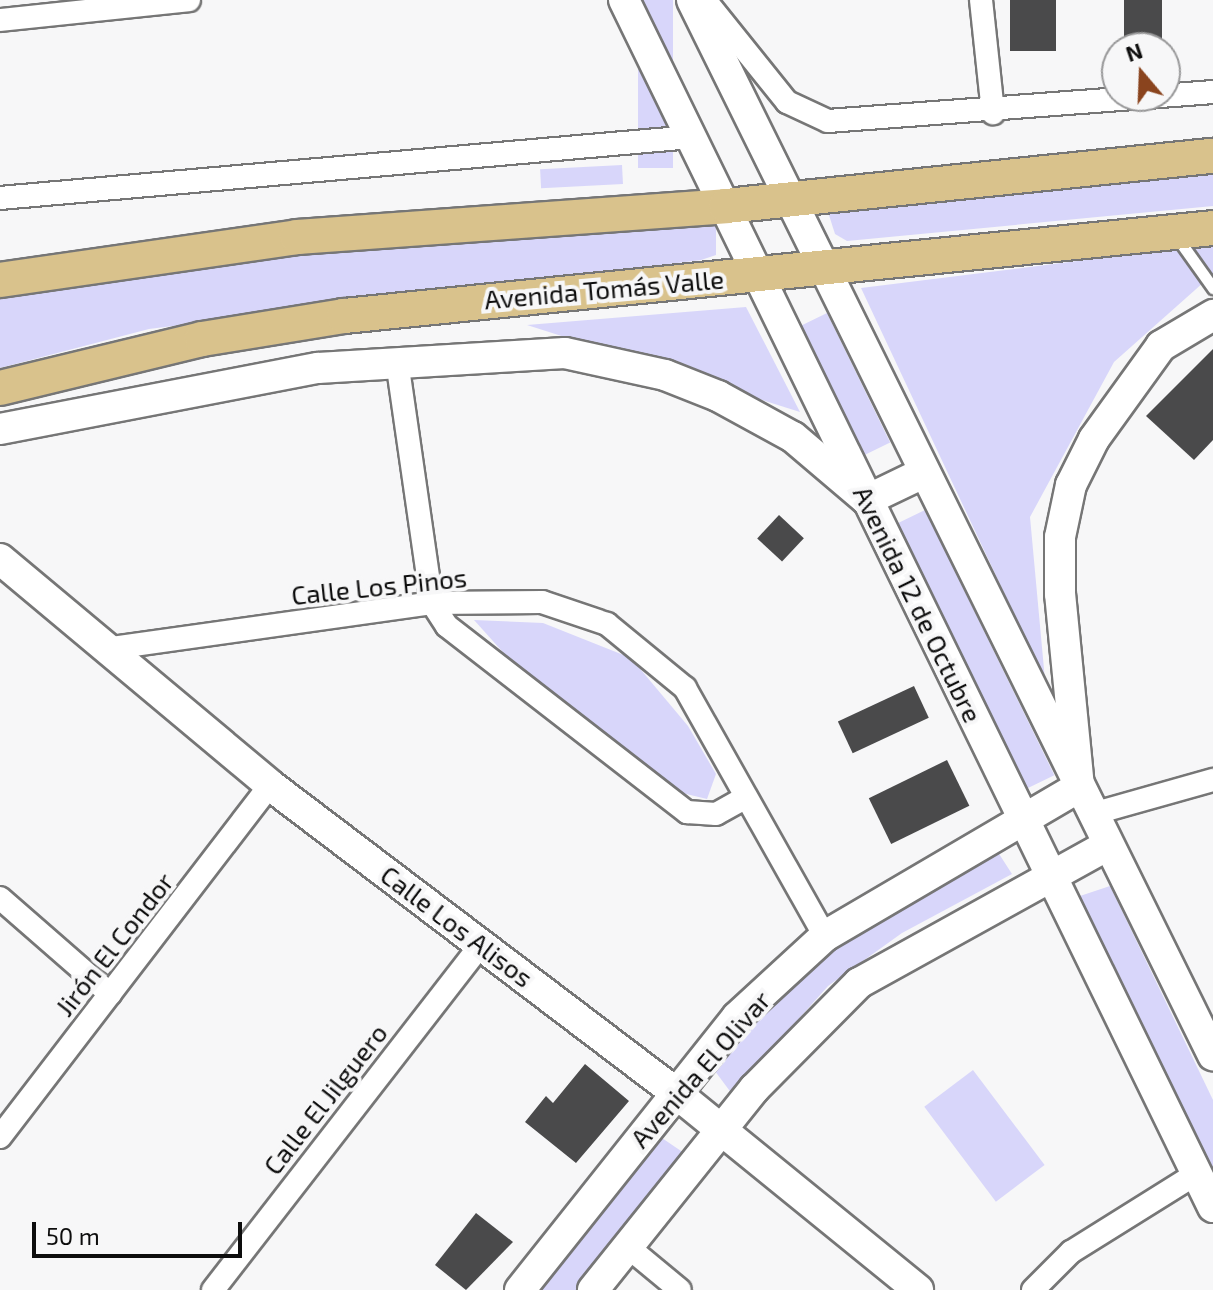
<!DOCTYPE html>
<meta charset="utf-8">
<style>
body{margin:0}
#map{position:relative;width:1213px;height:1290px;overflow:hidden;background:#f7f7f8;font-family:"Exo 2",sans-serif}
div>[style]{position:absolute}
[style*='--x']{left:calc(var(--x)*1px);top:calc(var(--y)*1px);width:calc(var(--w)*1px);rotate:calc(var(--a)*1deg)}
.green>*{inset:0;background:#d8d6fa;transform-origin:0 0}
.building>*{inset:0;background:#4a4a4b;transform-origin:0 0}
.roads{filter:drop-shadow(2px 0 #767676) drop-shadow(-2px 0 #767676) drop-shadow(0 2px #767676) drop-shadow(0 -2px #767676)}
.lane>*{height:11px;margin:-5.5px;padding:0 5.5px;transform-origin:5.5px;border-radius:5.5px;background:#fff}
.street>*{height:22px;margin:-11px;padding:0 11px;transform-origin:11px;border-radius:11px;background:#fff}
.secondary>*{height:30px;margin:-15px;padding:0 15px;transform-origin:15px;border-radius:15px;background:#fff}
.primary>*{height:34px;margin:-17px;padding:0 17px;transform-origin:17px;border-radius:17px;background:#d9c28c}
span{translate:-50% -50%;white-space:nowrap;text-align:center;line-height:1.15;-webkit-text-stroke:8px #f7f7f8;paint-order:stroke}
.street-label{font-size:26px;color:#0d0d0d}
.north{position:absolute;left:1101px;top:32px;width:80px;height:80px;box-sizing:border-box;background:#f7f7f8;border:2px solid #99999a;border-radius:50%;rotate:341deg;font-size:22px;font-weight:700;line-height:32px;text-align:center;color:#0d0d0d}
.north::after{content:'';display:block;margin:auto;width:28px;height:36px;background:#8a441e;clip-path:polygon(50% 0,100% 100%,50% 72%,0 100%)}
.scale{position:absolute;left:32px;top:1222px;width:210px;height:36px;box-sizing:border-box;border:4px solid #0d0d0d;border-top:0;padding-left:10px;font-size:24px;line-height:28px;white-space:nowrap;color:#0d0d0d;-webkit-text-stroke:6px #f7f7f8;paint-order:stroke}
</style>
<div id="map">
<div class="green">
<i style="left:638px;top:0;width:35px;height:168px"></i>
<i style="left:622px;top:165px;width:19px;height:82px;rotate:87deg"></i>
<i style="clip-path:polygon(1213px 167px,1213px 206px,847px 241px,835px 234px,828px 212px)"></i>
<i style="clip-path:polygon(705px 218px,716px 226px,716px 255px,701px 260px,149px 329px,0 368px,0 296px,230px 256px)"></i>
<i style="clip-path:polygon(1213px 244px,1213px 274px,1114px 362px,1030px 517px,1045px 680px,861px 288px)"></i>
<i style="clip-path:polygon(746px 307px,800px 412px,527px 325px)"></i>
<i style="left:827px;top:313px;width:144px;height:29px;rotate:64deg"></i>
<i style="left:925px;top:510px;width:295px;height:31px;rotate:64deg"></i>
<i style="clip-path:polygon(474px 620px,543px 623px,631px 658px,688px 726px,716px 774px,707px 799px,678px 792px,528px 680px)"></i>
<i style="clip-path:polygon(994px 846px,1012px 874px,902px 933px,828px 986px,732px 1094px,709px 1063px,845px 934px)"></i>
<i style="clip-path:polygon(1110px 886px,1213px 1100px,1213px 1175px,1080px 896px)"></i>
<i style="left:973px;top:1070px;width:119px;height:61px;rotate:53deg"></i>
<i style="clip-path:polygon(659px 1136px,684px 1153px,576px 1290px,537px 1290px)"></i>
</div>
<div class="building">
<i style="left:1010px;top:0;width:46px;height:51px"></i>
<i style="left:1124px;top:0;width:38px;height:48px"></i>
<i style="clip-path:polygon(1213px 349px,1213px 440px,1194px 460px,1146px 416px)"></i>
<i style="left:779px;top:515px;width:34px;height:32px;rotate:43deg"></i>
<i style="left:914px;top:686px;width:35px;height:84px;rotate:65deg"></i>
<i style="left:947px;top:760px;width:51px;height:87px;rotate:64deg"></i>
<i style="clip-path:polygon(585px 1064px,629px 1101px,576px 1163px,525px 1122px,546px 1096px,553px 1103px)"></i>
<i style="clip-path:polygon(476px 1213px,513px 1242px,466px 1290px,435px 1265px)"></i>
</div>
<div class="roads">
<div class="lane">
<i style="--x:1176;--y:236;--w:64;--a:54.6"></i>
</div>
<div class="street">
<i style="--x:705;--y:0;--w:131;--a:51.2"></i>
<i style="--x:787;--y:102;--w:45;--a:24.9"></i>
<i style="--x:828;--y:121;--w:386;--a:-4.3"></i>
<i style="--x:981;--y:0;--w:114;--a:83.9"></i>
<i style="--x:0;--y:20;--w:190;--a:-6"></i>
<i style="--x:0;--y:198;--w:695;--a:-5.04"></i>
<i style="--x:397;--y:361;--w:245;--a:81.8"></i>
<i style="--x:432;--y:603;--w:27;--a:57"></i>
<i style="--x:447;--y:626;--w:304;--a:37.8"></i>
<i style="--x:687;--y:812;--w:29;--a:4"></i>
<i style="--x:716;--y:814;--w:31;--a:-29"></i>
<i style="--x:105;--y:649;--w:330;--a:-8"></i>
<i style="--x:432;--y:603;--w:110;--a:-0.5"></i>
<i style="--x:542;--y:602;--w:69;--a:18.7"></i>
<i style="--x:607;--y:624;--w:101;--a:39.4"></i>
<i style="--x:685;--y:688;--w:285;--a:60.6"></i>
<i style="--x:1092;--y:814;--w:126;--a:-15.7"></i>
<i style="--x:0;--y:898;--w:146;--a:41.1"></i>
<i style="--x:0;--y:1137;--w:444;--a:-52.5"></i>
<i style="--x:628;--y:1247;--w:67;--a:39.6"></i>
<i style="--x:213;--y:1290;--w:439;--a:-52.2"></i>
<i style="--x:1033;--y:1290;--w:54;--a:-45"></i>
<i style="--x:1071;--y:1252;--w:147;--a:-32"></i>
</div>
<div class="secondary">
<i style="--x:624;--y:0;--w:1343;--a:63.99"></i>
<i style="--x:692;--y:0;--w:1177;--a:63.72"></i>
<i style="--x:0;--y:429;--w:324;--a:-10.9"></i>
<i style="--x:318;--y:368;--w:247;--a:-3.5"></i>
<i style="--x:565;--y:353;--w:102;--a:12.4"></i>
<i style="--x:665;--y:375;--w:57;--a:21.6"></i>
<i style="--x:718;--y:396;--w:85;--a:28.7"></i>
<i style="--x:793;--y:437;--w:97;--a:40.4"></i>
<i style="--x:867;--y:500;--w:62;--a:-25.7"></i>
<i style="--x:0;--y:559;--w:352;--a:39.9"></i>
<i style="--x:270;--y:785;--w:510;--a:37.18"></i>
<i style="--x:676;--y:1093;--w:312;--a:39.1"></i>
<i style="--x:520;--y:1290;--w:349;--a:-51.5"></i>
<i style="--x:737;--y:1017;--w:120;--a:-42.6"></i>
<i style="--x:825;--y:936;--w:294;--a:-30.4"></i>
<i style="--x:1079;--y:787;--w:194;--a:-95.6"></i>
<i style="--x:1060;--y:594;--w:57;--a:-90"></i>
<i style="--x:1060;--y:537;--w:53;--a:-78.1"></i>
<i style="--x:1071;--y:485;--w:51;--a:-63.4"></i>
<i style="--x:1094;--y:439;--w:115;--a:-54.2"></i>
<i style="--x:1161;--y:346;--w:61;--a:-30.8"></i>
<i style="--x:593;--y:1290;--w:258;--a:-51.3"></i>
<i style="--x:754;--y:1089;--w:149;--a:-45.3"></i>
<i style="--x:859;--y:983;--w:285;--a:-29"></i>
</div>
<div class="primary">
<i style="--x:0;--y:280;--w:300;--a:-8.2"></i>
<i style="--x:297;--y:237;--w:430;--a:-4.1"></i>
<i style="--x:726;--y:206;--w:490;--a:-5.9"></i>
<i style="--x:0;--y:388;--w:208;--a:-13.6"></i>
<i style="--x:202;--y:339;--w:144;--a:-9.2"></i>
<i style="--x:344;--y:316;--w:873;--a:-5.78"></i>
</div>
</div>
<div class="street-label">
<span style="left:604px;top:289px;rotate:-5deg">Avenida Tomás Valle</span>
<span style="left:379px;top:586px;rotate:-6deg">Calle Los Pinos</span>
<span style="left:918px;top:604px;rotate:64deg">Avenida 12 de Octubre</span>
<span style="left:457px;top:926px;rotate:37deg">Calle Los Alisos</span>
<span style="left:114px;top:944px;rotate:-52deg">Jirón El Condor</span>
<span style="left:700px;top:1069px;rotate:-49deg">Avenida El Olivar</span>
<span style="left:325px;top:1099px;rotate:-52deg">Calle El Jilguero</span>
</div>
<div class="north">N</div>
<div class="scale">50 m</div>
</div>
